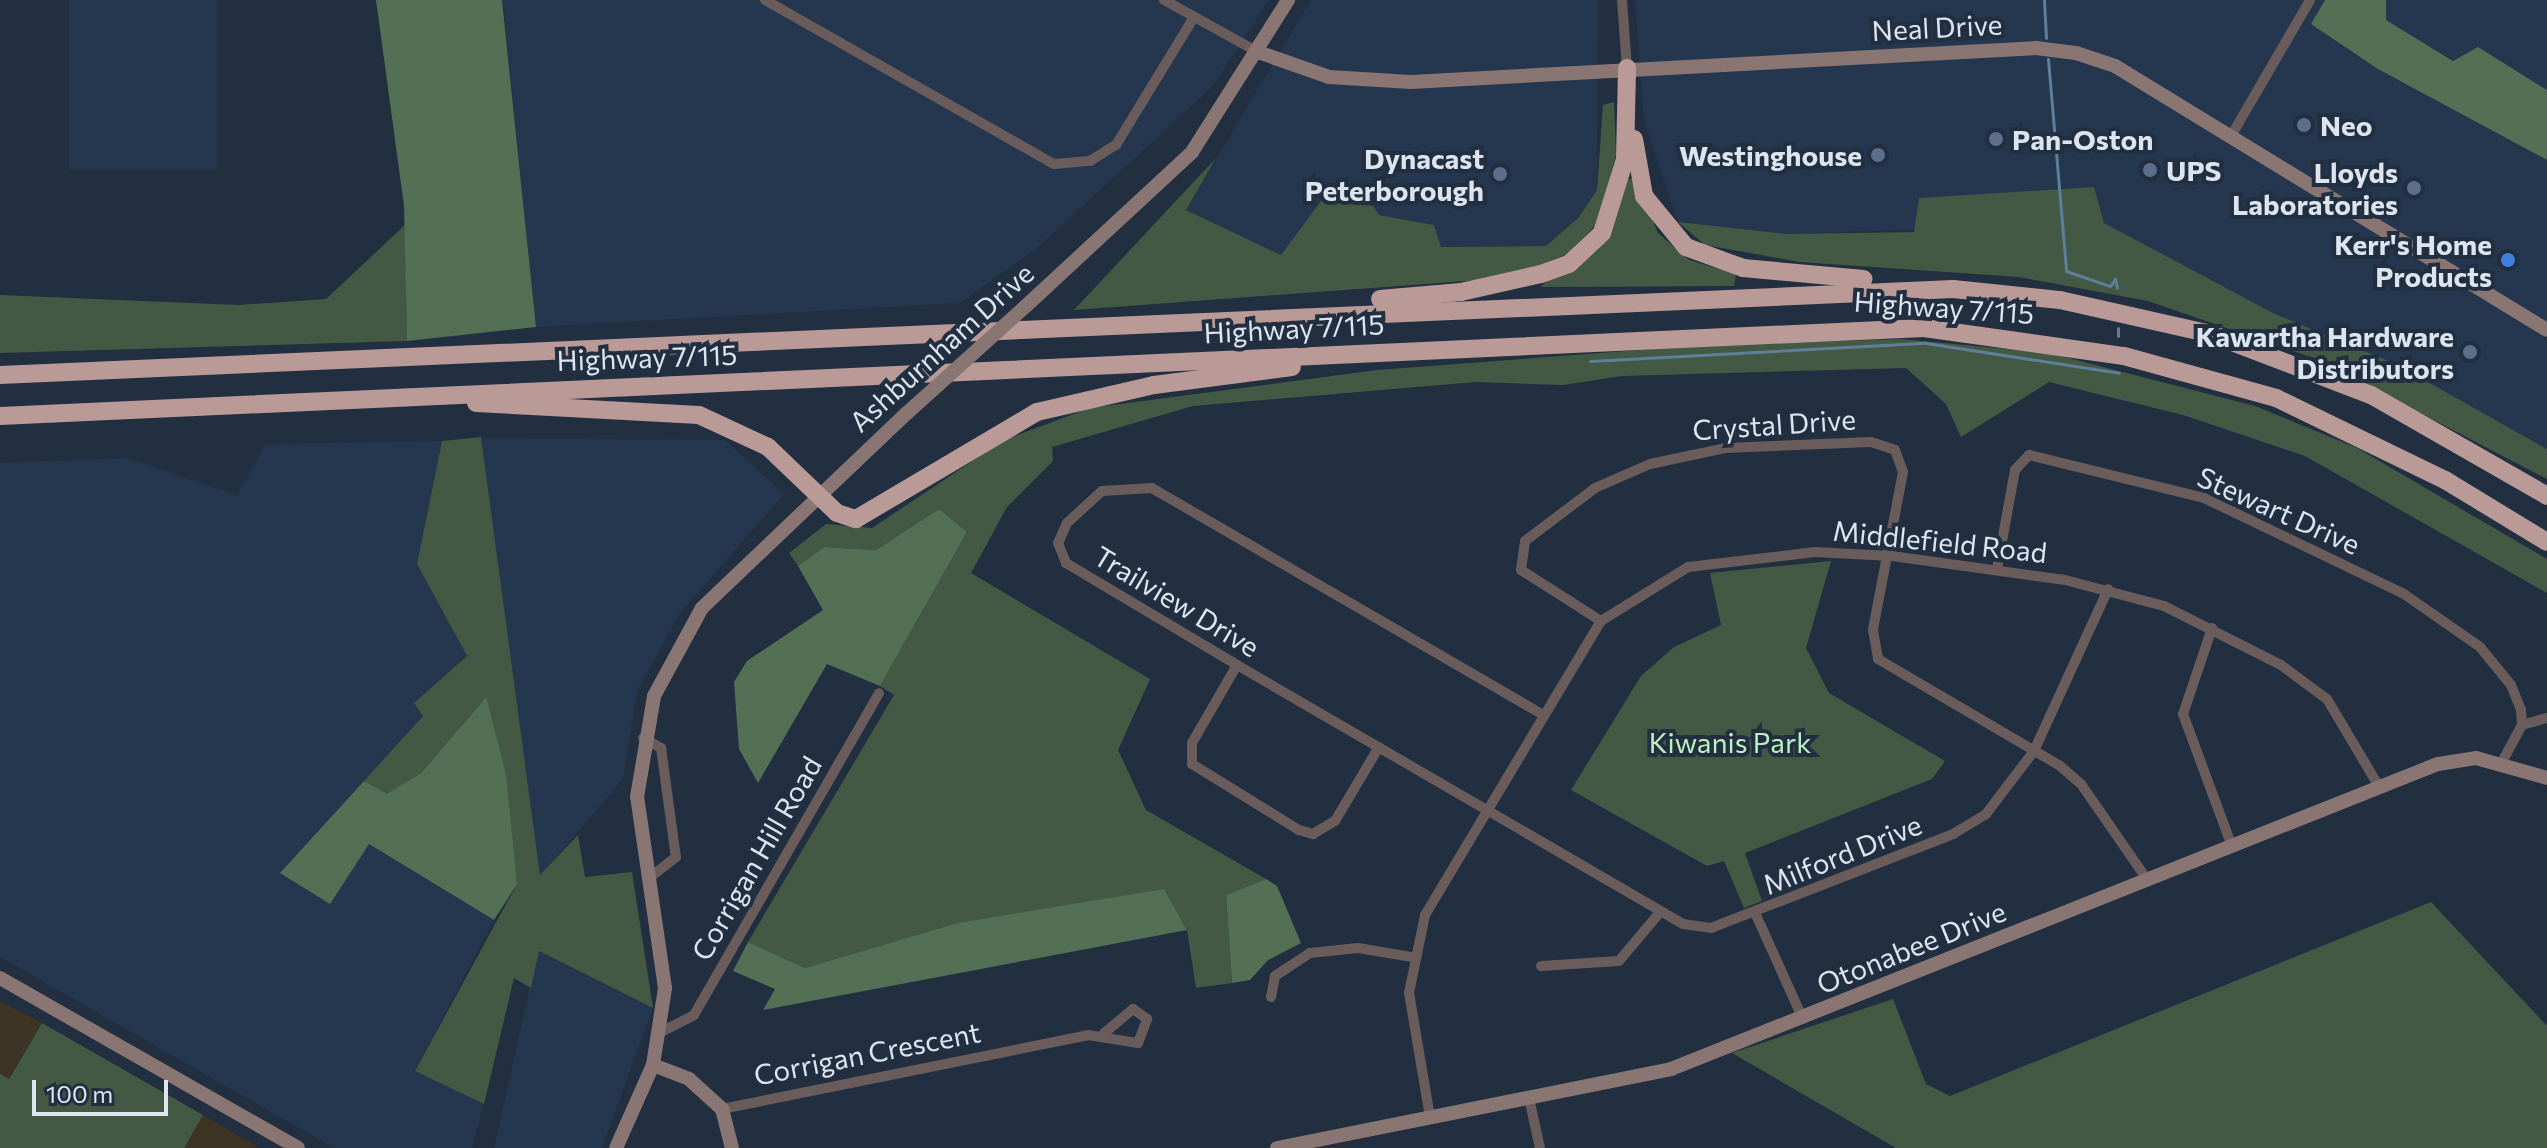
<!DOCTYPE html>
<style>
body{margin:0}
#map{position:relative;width:2547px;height:1148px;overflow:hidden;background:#212f40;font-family:Commissioner,sans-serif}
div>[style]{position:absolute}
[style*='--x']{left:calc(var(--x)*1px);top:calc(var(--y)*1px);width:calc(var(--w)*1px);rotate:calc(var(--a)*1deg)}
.commercial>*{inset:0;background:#3e3424}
.built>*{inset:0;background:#25374e;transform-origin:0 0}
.green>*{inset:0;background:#435944}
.forest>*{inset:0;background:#537054}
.stream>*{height:3px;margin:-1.5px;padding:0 1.5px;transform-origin:1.5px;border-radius:1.5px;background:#5f7e99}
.street>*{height:10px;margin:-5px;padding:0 5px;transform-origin:5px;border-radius:5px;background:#695c5b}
.secondary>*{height:14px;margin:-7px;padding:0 7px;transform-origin:7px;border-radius:7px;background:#897673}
.highway>*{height:18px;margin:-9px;padding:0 9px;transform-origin:9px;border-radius:9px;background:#b99a97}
.secondary-bridge>*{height:14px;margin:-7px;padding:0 7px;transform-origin:7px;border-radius:7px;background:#897673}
.dots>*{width:22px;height:22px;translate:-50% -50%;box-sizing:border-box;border:4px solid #212f40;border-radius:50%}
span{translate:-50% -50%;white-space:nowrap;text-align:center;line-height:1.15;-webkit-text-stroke:8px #212f40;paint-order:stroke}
.street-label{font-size:28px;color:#dbe4ef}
.poi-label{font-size:28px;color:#dbe4ef;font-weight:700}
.left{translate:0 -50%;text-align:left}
.right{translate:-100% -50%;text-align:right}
.park-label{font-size:28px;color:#bdf0bf}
.scale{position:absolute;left:32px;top:1080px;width:136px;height:36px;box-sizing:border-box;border:4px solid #dbe4ef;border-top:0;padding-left:10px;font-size:24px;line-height:28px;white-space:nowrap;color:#dbe4ef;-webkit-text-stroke:6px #212f40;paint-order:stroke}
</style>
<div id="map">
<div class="commercial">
<i style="clip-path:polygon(0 1001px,42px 1023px,8px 1079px,0 1074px)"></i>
<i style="clip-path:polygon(203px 1115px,260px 1148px,184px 1148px)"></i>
</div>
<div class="built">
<i style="left:69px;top:0;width:148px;height:169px"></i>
<i style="clip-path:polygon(503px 0,1269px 0,1212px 87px,1036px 249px,960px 303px,536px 327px)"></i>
<i style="clip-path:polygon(1311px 0,1598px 0,1597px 190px,1579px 217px,1546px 246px,1441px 247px,1434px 225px,1379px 215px,1282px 255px,1186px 210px)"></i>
<i style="clip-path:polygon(1635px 0,2325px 0,2312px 24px,2547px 160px,2547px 449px,2396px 364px,2273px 313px,2103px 223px,1786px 234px,1678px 222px,1644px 120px)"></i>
<i style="clip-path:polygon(2386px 0,2547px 0,2547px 90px,2478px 47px,2454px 61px,2386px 20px)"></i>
<i style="clip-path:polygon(481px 438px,725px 440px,784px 494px,680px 613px,637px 691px,623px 779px,540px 876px)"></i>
<i style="clip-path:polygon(442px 441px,417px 564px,467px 656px,415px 703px,424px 715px,281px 873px,368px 844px,494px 920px,415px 1071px,484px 1104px,472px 1148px,334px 1148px,0 957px,0 463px,127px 458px,237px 495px,266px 444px)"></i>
<i style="clip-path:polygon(538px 951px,653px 1008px,602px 1148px,494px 1148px)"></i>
</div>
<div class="green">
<i style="clip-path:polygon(1614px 102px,1616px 155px,1596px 225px,1567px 254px,1533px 268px,1493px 279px,1074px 310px,1216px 158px,1186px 210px,1281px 255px,1321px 201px,1373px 206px,1379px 215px,1434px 225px,1441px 247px,1546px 246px,1579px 217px,1597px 190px,1603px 105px)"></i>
<i style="clip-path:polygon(1634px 178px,1658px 233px,1689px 260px,1736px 274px,1734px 286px,1540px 287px,1607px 236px,1625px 180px)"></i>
<i style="clip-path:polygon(2094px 187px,2104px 223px,2273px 313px,2396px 364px,2547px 449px,2547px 479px,2319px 360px,2148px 301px,2019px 277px,1800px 262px,1705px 245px,1678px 222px,1786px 234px,1914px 232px,1919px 198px)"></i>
<i style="clip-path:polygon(405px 225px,407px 341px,0 353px,0 295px,239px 305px,326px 299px)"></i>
<i style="clip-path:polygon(1901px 339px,2049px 353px,2255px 406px,2357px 448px,2547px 559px,2547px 593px,2305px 456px,2183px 415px,2049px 382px,1961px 437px,1946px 404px,1906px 368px,1622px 376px,1563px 385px,1476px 382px,1193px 406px,1052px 447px,1053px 461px,1007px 507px,971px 573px,1150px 679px,1118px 750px,1146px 810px,1266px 879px,1226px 895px,1232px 983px,1196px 988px,1187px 930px,1164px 890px,957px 923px,805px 968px,748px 942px,894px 695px,880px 686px,967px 532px,939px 509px,876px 550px,824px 547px,798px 566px,789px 553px,826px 524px,872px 528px,1004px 440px,1090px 408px,1377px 370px,1693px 346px)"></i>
<i style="clip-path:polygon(481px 437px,540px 875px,578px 835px,585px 877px,632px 872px,653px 1008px,539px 951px,531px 988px,514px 978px,484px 1104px,415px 1071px,517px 884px,485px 698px,421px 773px,387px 795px,364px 781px,423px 716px,414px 703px,467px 656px,417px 564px,442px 441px)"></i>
<i style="clip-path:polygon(1831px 561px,1806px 648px,1829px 693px,1945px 761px,1932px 779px,1745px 853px,1762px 901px,1744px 908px,1724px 861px,1707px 866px,1571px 790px,1641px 676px,1674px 647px,1721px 625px,1710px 573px)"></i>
<i style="clip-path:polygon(2431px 902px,2547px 1026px,2547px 1148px,1896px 1148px,1732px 1053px,1893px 999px,1926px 1084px,1950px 1096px)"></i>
<i style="clip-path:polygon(42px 1023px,203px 1115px,184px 1148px,0 1148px,0 1074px,9px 1079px)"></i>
</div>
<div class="forest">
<i style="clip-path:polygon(376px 0,502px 0,536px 327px,407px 341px,404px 206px)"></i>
<i style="clip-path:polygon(2325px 0,2386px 0,2386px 20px,2453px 61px,2478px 47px,2547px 90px,2547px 160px,2378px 69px,2311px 24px)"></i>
<i style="clip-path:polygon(939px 509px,967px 532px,880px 686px,827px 664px,758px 783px,739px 749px,734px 682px,747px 661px,823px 610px,798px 566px,824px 547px,876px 550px)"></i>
<i style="clip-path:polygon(486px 697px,506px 774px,517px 884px,494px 920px,369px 844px,330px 904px,280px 873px,364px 781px,387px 794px,421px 773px)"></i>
<i style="clip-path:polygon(1266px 879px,1277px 886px,1301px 943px,1268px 960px,1250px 980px,1232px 983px,1226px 895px)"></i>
<i style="clip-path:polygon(1164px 889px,1187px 930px,763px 1010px,775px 989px,733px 971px,748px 942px,805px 968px,957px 923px)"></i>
</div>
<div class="stream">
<i style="--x:2044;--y:0;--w:38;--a:87"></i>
<i style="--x:2048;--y:59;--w:213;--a:85.1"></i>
<i style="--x:2066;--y:271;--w:46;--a:18.8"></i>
<i style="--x:2110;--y:286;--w:9;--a:-54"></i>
<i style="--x:2115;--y:279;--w:9;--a:77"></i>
<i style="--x:2118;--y:328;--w:8;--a:90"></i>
<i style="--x:1590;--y:361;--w:336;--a:-3.1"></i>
<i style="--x:1926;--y:343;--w:195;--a:8.8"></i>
</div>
<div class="street">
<i style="--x:765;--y:0;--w:332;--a:29.6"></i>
<i style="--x:1054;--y:164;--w:36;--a:-5"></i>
<i style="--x:1090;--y:161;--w:31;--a:-32"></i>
<i style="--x:1116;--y:145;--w:148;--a:-58.6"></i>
<i style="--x:1164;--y:0;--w:107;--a:29"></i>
<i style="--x:1622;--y:0;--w:68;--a:85.8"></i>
<i style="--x:2231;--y:136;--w:157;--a:-59.8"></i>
<i style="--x:1997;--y:569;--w:101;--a:-79.7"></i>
<i style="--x:2015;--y:470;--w:21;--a:-47"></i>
<i style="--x:2029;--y:455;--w:180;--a:13.8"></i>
<i style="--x:2204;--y:498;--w:222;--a:25.6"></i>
<i style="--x:2404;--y:594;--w:93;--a:34.9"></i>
<i style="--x:2480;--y:647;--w:49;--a:50.8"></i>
<i style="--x:2511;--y:685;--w:27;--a:68"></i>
<i style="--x:2521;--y:710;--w:15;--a:86"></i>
<i style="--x:2522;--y:725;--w:42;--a:118.4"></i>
<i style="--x:1601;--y:621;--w:95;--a:-147.5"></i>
<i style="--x:1521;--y:570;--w:29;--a:-82"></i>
<i style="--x:1525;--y:541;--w:88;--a:-37.1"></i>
<i style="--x:1595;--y:488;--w:60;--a:-23.6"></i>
<i style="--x:1650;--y:464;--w:78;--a:-11.9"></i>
<i style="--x:1726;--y:448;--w:145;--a:-2.4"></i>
<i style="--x:1871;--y:442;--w:25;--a:18"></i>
<i style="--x:1895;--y:450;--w:23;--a:70"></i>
<i style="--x:1903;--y:472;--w:161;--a:100.8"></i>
<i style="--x:1873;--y:630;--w:29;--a:80"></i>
<i style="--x:1878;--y:659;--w:210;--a:30.4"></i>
<i style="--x:2059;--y:765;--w:29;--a:41"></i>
<i style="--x:2081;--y:784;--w:114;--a:55.3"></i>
<i style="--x:2212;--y:628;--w:91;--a:108.6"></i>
<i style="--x:2183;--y:714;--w:139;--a:69.7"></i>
<i style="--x:1237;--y:665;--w:90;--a:120"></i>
<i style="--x:1192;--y:743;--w:21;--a:90"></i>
<i style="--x:1192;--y:764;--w:126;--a:31.7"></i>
<i style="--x:1299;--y:830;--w:15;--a:16"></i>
<i style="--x:1313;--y:834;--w:26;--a:-31"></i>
<i style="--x:1335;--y:821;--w:86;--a:-59.3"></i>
<i style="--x:1540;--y:713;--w:449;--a:-149.9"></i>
<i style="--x:1152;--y:488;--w:50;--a:176.6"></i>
<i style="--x:1102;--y:491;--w:47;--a:137.6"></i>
<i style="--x:1067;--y:523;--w:22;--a:114"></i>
<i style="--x:1058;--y:543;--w:22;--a:68"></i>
<i style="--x:1066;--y:563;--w:199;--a:30.8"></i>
<i style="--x:1237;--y:665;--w:516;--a:30.14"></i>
<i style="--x:1683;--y:924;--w:28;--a:8"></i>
<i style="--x:1711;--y:928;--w:260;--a:-21.2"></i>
<i style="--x:1953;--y:834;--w:39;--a:-31"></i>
<i style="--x:1986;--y:814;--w:79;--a:-52.7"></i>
<i style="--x:2034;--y:751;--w:178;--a:-65.4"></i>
<i style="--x:2522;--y:725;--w:26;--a:-16"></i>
<i style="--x:643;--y:738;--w:21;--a:29"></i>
<i style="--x:661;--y:748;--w:110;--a:82.2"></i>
<i style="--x:676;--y:857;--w:33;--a:142"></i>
<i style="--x:1756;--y:915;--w:114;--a:65.7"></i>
<i style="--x:1541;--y:966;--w:78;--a:-3.7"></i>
<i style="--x:1619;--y:961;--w:65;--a:-50"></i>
<i style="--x:1271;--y:997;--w:21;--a:-79"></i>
<i style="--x:1275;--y:976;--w:42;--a:-33.3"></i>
<i style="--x:1310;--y:953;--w:48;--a:-5.9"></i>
<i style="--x:1358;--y:948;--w:55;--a:9.5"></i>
<i style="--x:661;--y:1032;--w:37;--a:-27"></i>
<i style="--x:694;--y:1015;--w:371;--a:-60.1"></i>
<i style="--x:1529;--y:1098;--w:51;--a:77.6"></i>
<i style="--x:722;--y:1109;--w:373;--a:-11.4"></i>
<i style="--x:1088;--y:1035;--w:51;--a:9.1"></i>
<i style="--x:1138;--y:1043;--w:26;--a:-69"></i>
<i style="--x:1147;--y:1019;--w:17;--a:-144"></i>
<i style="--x:1133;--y:1009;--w:38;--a:140"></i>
<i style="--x:1430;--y:1117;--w:126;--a:-99.6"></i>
<i style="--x:1409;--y:993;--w:80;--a:-78.4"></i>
<i style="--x:1425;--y:915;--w:343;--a:-59.1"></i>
<i style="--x:1601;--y:621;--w:102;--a:-31.8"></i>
<i style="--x:1688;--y:567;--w:128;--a:-6.7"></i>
<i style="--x:1815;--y:552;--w:77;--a:3"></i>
<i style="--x:1892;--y:556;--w:175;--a:7.9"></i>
<i style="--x:2065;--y:580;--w:102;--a:14.7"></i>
<i style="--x:2164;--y:606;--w:131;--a:26.8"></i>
<i style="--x:2281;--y:665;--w:57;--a:36.5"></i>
<i style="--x:2327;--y:699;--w:100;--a:59.3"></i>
</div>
<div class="secondary">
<i style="--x:1258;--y:52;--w:75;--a:19.4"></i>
<i style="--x:1329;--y:77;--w:82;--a:3.5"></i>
<i style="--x:1411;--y:82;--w:626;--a:-3.11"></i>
<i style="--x:2036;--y:48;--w:40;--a:7.1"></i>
<i style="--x:2076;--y:53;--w:41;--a:18.4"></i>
<i style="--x:2115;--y:66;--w:506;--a:31.43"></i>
<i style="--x:1027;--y:305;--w:225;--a:-42.8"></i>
<i style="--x:1192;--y:152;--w:180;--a:-57.7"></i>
<i style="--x:0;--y:978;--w:343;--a:29.7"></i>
<i style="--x:653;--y:1065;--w:39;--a:21"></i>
<i style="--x:689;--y:1079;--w:45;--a:42.3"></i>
<i style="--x:722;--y:1109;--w:40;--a:75.6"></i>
<i style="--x:616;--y:1148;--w:91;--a:-66"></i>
<i style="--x:653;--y:1065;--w:78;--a:-81.1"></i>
<i style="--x:665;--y:988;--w:193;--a:-98.3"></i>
<i style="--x:637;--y:797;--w:102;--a:-80.4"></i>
<i style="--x:654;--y:696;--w:100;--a:-61.4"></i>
<i style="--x:702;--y:608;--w:283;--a:-43.6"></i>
<i style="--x:1277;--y:1148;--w:402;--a:-11.3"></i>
<i style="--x:1671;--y:1069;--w:825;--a:-21.69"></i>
<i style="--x:2438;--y:764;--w:38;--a:-9"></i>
<i style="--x:2476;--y:758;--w:74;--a:15.7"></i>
</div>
<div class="highway">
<i style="--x:1634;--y:139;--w:58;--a:80"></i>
<i style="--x:1644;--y:196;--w:66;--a:50.5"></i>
<i style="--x:1686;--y:247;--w:61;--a:20.2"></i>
<i style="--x:1743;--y:268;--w:121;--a:5.2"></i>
<i style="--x:1380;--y:299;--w:81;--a:-4.9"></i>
<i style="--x:1461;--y:292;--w:82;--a:-12.7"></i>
<i style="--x:1541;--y:274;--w:30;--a:-20"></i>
<i style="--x:1569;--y:264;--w:45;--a:-43.2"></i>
<i style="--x:1602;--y:233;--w:77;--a:-72.7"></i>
<i style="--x:1625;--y:159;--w:91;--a:-88.7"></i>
<i style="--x:0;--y:375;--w:1955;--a:-2.52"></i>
<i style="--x:1953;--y:289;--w:108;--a:5.9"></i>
<i style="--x:2060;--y:300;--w:155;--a:12.7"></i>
<i style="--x:2211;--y:334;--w:171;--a:20.9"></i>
<i style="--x:2371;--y:395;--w:203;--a:29.8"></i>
<i style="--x:476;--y:403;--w:223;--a:3.1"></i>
<i style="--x:699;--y:415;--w:76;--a:24.9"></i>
<i style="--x:768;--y:447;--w:95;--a:43.7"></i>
<i style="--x:837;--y:513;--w:20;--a:18"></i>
<i style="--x:856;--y:519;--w:210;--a:-30.6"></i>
<i style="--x:1037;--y:412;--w:120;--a:-13"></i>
<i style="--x:1154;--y:385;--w:139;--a:-7.4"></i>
<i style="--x:0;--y:416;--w:1926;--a:-2.62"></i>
<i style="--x:1924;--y:328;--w:202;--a:8"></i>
<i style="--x:2124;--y:356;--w:158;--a:15.4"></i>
<i style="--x:2276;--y:398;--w:188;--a:25.9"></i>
<i style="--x:2445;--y:480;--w:119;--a:31.3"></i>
</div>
<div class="secondary-bridge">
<i style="--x:907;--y:413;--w:161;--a:-42"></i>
</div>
<div class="dots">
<i style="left:2304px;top:125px;background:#5c6f8a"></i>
<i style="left:1996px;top:139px;background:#5c6f8a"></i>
<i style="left:1878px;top:155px;background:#5c6f8a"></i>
<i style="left:2150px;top:170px;background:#5c6f8a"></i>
<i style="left:1500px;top:174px;background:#5c6f8a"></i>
<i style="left:2414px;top:188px;background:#5c6f8a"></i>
<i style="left:2508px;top:260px;background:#3f7fe0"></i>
<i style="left:2470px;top:352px;background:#5c6f8a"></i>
</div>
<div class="street-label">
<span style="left:1937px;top:27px;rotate:-3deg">Neal Drive</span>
<span style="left:1944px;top:307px;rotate:4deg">Highway 7/115</span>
<span style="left:1294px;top:328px;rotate:-3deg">Highway 7/115</span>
<span style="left:941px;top:347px;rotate:-42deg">Ashburnham Drive</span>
<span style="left:647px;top:357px;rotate:-2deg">Highway 7/115</span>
<span style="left:1774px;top:424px;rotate:-4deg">Crystal Drive</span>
<span style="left:2279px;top:510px;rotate:24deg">Stewart Drive</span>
<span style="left:1940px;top:541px;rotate:6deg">Middlefield Road</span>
<span style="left:1177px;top:601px;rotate:31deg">Trailview Drive</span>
<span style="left:1842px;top:854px;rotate:-22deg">Milford Drive</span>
<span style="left:756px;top:858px;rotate:-60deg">Corrigan Hill Road</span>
<span style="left:1911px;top:947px;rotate:-22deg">Otonabee Drive</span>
<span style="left:867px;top:1053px;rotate:-11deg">Corrigan Crescent</span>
</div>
<div class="poi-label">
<span class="left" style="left:2320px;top:125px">Neo</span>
<span class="left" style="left:2012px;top:139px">Pan-Oston</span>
<span class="right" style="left:1862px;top:155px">Westinghouse</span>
<span class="right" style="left:1484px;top:174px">Dynacast<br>Peterborough</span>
<span class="left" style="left:2166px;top:170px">UPS</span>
<span class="right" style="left:2398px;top:188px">Lloyds<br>Laboratories</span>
<span class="right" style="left:2492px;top:260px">Kerr's Home<br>Products</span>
<span class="right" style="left:2454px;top:352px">Kawartha Hardware<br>Distributors</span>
</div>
<div class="park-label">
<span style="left:1730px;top:742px">Kiwanis Park</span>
</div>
<div class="scale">100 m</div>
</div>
